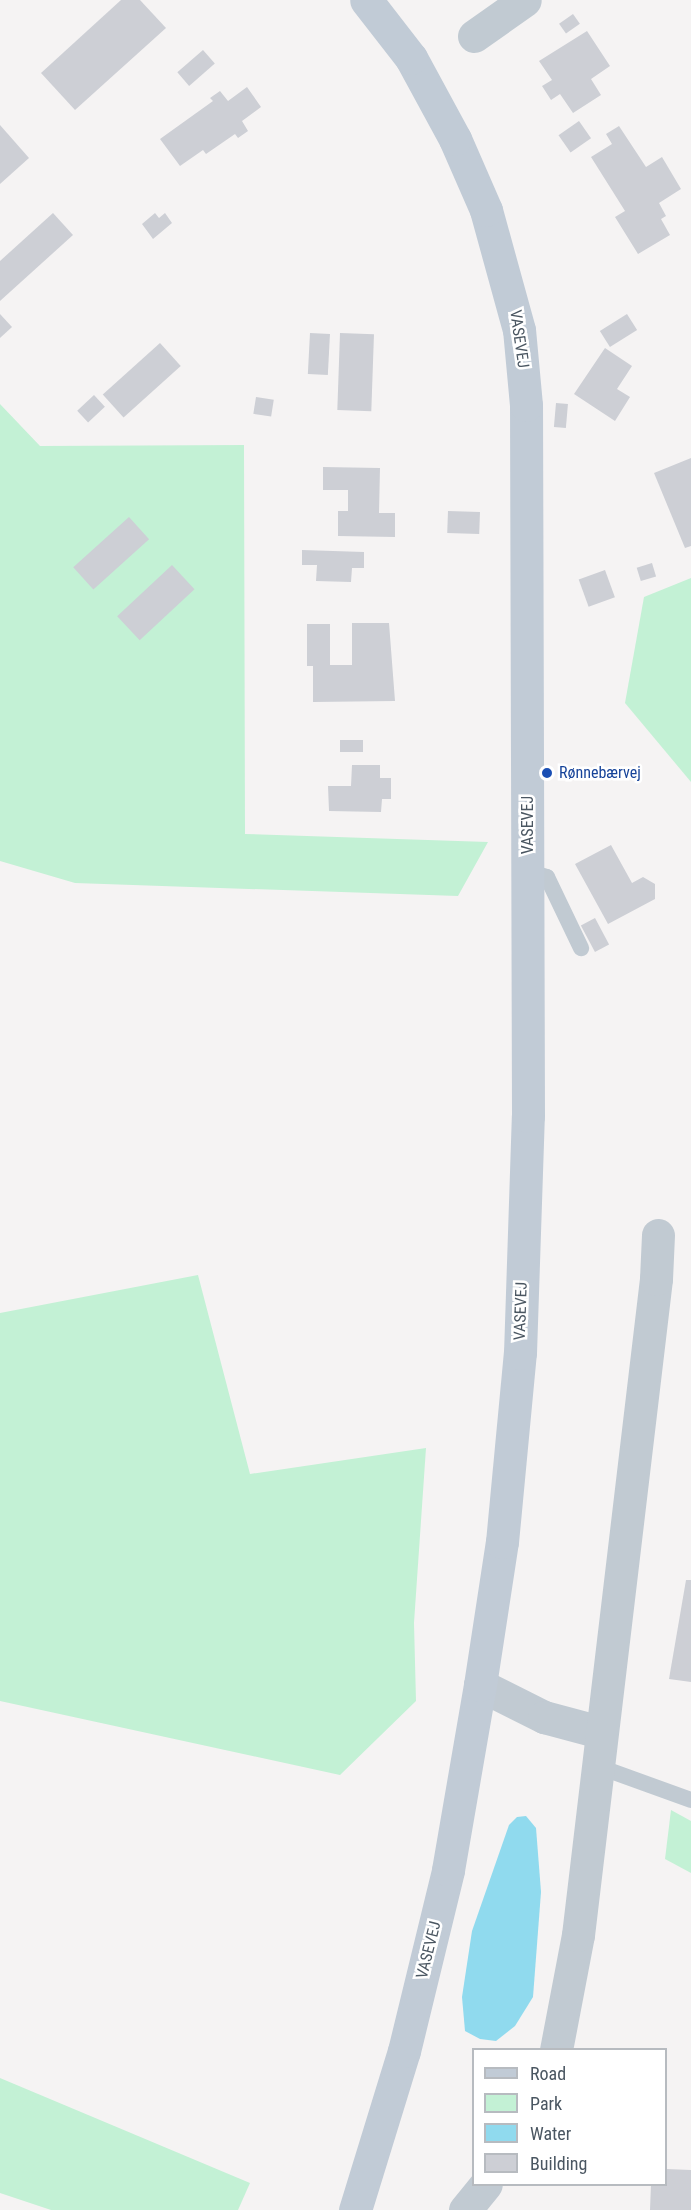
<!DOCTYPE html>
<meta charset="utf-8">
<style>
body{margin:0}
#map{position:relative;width:691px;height:2210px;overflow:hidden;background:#f5f3f3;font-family:"Roboto Condensed",sans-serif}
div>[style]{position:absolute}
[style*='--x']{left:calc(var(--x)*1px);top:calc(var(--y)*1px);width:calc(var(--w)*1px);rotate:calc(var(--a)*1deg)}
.green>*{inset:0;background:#c3f1d5}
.water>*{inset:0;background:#90daee}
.building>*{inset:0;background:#cdcfd5;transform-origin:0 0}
.lane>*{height:16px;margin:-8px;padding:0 8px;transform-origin:8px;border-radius:8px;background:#c1cad2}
.street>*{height:33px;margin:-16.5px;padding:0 16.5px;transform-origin:16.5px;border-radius:16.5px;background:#c1cad2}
.secondary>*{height:33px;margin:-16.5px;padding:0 16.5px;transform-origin:16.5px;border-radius:16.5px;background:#c1cbd6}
.dots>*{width:16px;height:16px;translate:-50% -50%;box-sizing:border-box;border:3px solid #fff;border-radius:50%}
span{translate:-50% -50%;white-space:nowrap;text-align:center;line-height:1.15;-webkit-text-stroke:5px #fff;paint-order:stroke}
.street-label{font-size:16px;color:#4a5661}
.transit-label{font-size:16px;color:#164399}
.left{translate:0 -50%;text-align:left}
.legend{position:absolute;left:472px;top:2048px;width:195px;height:138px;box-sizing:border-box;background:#fff;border:2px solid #b7bbc0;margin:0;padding:8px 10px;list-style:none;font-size:18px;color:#4a5661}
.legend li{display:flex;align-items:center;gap:12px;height:30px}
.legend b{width:30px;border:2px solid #b7bbc0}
</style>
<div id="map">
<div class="green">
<i style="clip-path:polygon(0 404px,40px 446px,244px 445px,245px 834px,488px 842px,458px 896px,75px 883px,0 861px)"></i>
<i style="clip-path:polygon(691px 578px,691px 782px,625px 703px,644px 597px)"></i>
<i style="clip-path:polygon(198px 1275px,250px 1474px,426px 1448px,414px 1623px,416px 1701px,340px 1775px,0 1701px,0 1313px)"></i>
<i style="clip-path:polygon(671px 1810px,691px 1821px,691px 1873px,665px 1859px)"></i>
<i style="clip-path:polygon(0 2078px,250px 2183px,238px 2210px,51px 2210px,0 2193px)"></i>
</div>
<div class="water">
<i style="clip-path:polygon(526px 1816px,536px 1828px,541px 1892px,533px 1997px,515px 2026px,496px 2041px,480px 2039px,465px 2031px,462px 1997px,472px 1931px,509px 1825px,517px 1817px)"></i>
</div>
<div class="building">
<i style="clip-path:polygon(121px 0,140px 0,166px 28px,75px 110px,41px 73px)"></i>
<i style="left:573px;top:14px;width:12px;height:17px;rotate:55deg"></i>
<i style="clip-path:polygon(587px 31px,610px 66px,591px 79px,601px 95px,573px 113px,560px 94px,551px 100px,542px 86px,552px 80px,539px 61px)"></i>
<i style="left:203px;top:50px;width:18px;height:34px;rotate:49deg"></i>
<i style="clip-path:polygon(247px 87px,261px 107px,242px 121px,248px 131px,238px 138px,235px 134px,206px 154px,203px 150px,180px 166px,160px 139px,213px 101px,210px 98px,220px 91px,228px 101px)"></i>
<i style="left:579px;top:121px;width:21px;height:25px;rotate:55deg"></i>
<i style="clip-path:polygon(0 125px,29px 158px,0 184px)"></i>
<i style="clip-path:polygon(619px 126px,646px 167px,662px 157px,681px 189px,659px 203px,666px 216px,661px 219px,670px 235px,638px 254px,615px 217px,625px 211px,591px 157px,612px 144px,606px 134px)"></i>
<i style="clip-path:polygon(53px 213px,73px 235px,0 301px,0 261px)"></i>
<i style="clip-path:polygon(155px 213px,159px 218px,165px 213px,172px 223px,153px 239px,142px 224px)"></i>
<i style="clip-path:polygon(0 314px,12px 327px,0 338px)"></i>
<i style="left:627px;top:314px;width:19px;height:32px;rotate:58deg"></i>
<i style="left:310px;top:333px;width:20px;height:41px;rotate:3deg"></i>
<i style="left:340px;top:333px;width:34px;height:77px;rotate:2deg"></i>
<i style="left:160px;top:343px;width:31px;height:77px;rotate:48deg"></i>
<i style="clip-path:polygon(605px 348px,632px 366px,617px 389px,630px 397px,615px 421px,574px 394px)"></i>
<i style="left:94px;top:395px;width:16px;height:23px;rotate:47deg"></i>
<i style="left:256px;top:397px;width:18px;height:17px;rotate:9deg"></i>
<i style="left:556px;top:403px;width:12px;height:24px;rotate:5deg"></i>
<i style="clip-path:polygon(691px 458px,691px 546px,685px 548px,654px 473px)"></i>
<i style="clip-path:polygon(323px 467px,380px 468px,379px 513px,395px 513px,395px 537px,338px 536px,338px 511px,348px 511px,348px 490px,323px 490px)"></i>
<i style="left:448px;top:511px;width:32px;height:22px;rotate:2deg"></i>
<i style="left:129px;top:517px;width:30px;height:75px;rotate:48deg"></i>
<i style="clip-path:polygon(302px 550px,364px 552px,364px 568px,352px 568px,351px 582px,316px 581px,317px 565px,302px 565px)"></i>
<i style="left:652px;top:563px;width:14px;height:16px;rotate:73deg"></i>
<i style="left:172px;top:565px;width:33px;height:75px;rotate:47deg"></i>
<i style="left:605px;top:570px;width:29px;height:28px;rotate:70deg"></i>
<i style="clip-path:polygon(352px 623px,389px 623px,395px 701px,313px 702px,313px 666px,307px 666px,307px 624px,330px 624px,330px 665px,352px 665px)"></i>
<i style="left:363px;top:740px;width:12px;height:23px;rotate:90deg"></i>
<i style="clip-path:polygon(352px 765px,380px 765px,380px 778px,391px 778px,391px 799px,382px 799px,381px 812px,329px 811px,328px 786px,351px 786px)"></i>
<i style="clip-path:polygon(611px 845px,632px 883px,643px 877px,655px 884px,655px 899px,608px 924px,575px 864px)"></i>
<i style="left:595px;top:918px;width:30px;height:16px;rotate:62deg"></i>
<i style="clip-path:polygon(686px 1580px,691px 1580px,691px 1682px,669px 1679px)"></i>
<i style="clip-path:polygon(666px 2169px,691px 2170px,691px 2210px,650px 2210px,651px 2184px,666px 2184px)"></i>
</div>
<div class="lane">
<i style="--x:528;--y:871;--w:20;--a:18"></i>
<i style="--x:547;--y:877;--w:79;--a:64.4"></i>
<i style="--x:597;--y:1766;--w:100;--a:19.9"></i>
</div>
<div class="street">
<i style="--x:474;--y:36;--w:62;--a:-35.2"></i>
<i style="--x:480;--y:1685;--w:72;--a:26.6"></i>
<i style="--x:544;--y:1717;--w:58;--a:15"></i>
<i style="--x:556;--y:2050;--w:117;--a:-79.2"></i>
<i style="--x:578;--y:1935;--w:661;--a:-83.22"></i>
<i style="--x:656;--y:1279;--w:44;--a:-87.4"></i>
<i style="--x:465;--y:2210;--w:33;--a:-51"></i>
</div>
<div class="secondary">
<i style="--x:355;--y:2210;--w:166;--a:-72.9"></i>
<i style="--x:404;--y:2051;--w:186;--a:-76.3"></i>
<i style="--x:448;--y:1870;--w:188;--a:-80.2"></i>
<i style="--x:480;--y:1685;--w:145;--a:-81.3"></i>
<i style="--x:502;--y:1542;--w:190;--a:-84.6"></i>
<i style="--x:520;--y:1353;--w:237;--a:-88.1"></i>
<i style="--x:528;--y:1116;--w:711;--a:-90.16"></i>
<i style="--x:526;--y:405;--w:75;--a:-95.3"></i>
<i style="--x:519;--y:330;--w:124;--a:-105.4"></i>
<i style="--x:486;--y:210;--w:77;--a:-113.6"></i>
<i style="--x:455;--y:139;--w:92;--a:-118.5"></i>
<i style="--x:411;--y:58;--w:73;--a:-127.8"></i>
</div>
<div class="dots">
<i style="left:547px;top:773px;background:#1a4fb4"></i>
</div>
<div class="street-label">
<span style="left:519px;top:339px;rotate:82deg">VASEVEJ</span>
<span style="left:528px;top:825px;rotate:-90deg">VASEVEJ</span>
<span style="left:521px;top:1311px;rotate:-88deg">VASEVEJ</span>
<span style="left:429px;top:1950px;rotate:-76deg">VASEVEJ</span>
</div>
<div class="transit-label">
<span class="left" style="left:559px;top:773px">Rønnebærvej</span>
</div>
<ul class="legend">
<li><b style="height:8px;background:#c1cbd6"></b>Road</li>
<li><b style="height:16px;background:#c3f1d5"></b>Park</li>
<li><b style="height:16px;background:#90daee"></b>Water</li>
<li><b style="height:16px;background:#cdcfd5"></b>Building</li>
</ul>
</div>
